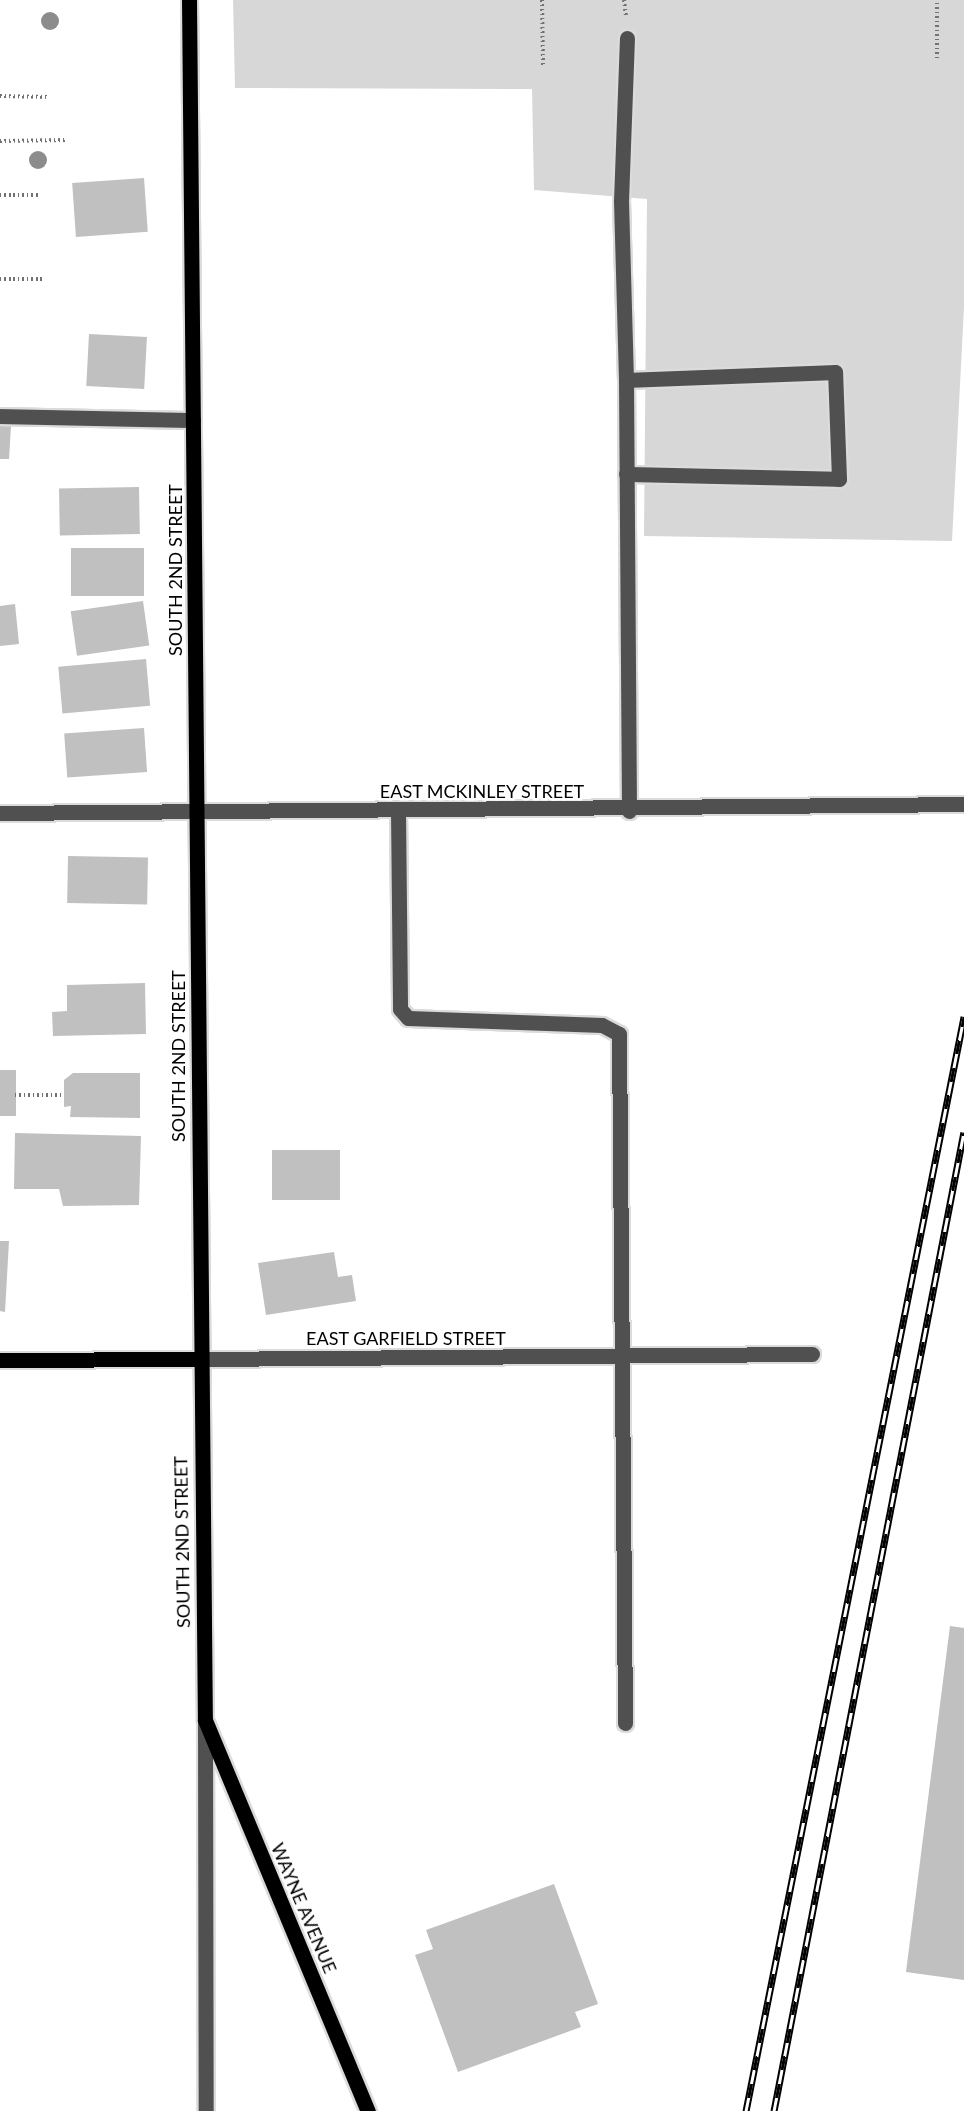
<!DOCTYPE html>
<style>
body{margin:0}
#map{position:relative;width:964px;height:2111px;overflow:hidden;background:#fff;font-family:Lato,sans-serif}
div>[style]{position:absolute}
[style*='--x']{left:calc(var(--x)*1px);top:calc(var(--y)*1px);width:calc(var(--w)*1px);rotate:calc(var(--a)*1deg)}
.green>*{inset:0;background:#d7d7d7}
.building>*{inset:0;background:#c0c0c0;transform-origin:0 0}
.path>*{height:4px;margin-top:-2px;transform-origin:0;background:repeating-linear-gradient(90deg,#727272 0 1.5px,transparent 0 4.5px)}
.roads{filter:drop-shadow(2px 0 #dbdbdb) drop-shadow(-2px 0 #dbdbdb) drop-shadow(0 2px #dbdbdb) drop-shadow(0 -2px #dbdbdb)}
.minor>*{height:15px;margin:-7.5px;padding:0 7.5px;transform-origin:7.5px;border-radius:7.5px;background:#505050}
.major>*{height:15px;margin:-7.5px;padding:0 7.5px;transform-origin:7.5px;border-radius:7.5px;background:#000}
.rail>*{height:7px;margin-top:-3.5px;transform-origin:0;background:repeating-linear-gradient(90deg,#fff 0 14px,#000 0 28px);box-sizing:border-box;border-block:2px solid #000}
.trees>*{width:18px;height:18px;margin:-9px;border-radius:50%;background:#8c8c8c}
span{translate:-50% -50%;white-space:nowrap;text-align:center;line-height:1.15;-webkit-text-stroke:5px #fff;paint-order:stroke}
.street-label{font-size:18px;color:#000}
</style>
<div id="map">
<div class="green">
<i style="clip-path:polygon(233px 0,964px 0,964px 307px,952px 541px,644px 536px,647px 199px,534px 190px,532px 89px,235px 88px)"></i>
</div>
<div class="building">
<i style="left:144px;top:178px;width:54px;height:72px;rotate:86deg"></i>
<i style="left:89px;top:334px;width:58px;height:52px;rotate:3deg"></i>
<i style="clip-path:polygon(0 426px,11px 426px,9px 459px,0 459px)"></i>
<i style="left:139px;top:487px;width:47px;height:80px;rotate:89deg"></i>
<i style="left:144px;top:548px;width:48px;height:73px;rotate:90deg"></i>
<i style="left:143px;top:601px;width:45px;height:73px;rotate:82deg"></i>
<i style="clip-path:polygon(15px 604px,19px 644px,0 646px,0 606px)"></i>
<i style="left:146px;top:659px;width:47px;height:88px;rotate:85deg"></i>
<i style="left:144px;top:728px;width:44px;height:80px;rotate:86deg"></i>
<i style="left:68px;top:856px;width:80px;height:47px;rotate:1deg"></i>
<i style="clip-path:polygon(145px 983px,146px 1034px,53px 1036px,52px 1012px,67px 1011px,67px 985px)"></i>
<i style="left:0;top:1070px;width:16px;height:46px"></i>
<i style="clip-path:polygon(73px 1073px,140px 1073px,140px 1118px,70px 1117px,71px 1106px,64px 1107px,64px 1080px)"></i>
<i style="clip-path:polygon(15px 1133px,141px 1136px,139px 1205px,63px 1206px,59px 1189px,14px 1189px)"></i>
<i style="left:272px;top:1150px;width:68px;height:50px"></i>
<i style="clip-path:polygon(0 1241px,9px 1241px,5px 1312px,0 1311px)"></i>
<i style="clip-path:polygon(334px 1252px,338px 1277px,352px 1275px,356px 1301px,266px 1315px,258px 1263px)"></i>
<i style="clip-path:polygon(950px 1626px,964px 1628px,964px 1980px,906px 1972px)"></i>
<i style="clip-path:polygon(554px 1884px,598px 2004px,575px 2012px,581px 2027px,458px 2072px,415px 1955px,433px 1949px,426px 1930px)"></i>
</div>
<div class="path">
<i style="--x:542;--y:0;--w:66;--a:89.1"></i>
<i style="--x:624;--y:0;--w:17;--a:83"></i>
<i style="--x:937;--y:58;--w:58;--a:-90"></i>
<i style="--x:0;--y:96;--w:49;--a:1.2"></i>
<i style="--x:0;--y:141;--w:66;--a:-0.9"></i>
<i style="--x:0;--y:195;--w:38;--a:0"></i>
<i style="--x:0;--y:279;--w:42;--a:0"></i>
<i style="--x:15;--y:1095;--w:49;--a:0"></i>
</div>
<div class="roads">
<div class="minor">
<i style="--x:626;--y:380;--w:179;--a:-91.6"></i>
<i style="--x:621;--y:201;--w:163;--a:-87.9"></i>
<i style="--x:0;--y:416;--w:193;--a:1.2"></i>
<i style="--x:626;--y:474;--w:213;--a:1.3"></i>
<i style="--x:839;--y:479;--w:107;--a:-92.1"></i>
<i style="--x:835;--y:372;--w:209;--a:177.8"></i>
<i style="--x:626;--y:380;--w:431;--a:89.6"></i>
<i style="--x:398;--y:811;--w:198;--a:89.4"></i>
<i style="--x:400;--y:1009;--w:12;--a:48"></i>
<i style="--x:408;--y:1018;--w:194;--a:2.1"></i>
<i style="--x:602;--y:1025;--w:19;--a:28"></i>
<i style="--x:619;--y:1034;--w:689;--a:89.5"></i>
<i style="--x:0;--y:813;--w:964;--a:-0.53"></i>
<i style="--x:199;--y:1359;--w:613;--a:-0.47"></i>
<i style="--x:205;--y:1721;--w:390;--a:89.9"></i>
</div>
<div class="major">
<i style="--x:189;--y:0;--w:1720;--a:89.47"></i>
<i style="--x:205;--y:1720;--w:424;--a:67.4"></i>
<i style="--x:0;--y:1360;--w:199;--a:-0.3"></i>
</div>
</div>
<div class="rail">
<i style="--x:746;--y:2111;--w:1116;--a:-78.73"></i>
<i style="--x:774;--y:2111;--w:997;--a:-79.02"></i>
</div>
<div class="trees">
<i style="left:50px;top:21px"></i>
<i style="left:38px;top:160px"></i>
</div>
<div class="street-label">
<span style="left:175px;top:570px;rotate:-90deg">SOUTH 2ND STREET</span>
<span style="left:482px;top:791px">EAST MCKINLEY STREET</span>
<span style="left:178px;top:1056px;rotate:-90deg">SOUTH 2ND STREET</span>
<span style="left:406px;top:1338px">EAST GARFIELD STREET</span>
<span style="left:182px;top:1542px;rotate:-91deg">SOUTH 2ND STREET</span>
<span style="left:304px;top:1908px;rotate:67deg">WAYNE AVENUE</span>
</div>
</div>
